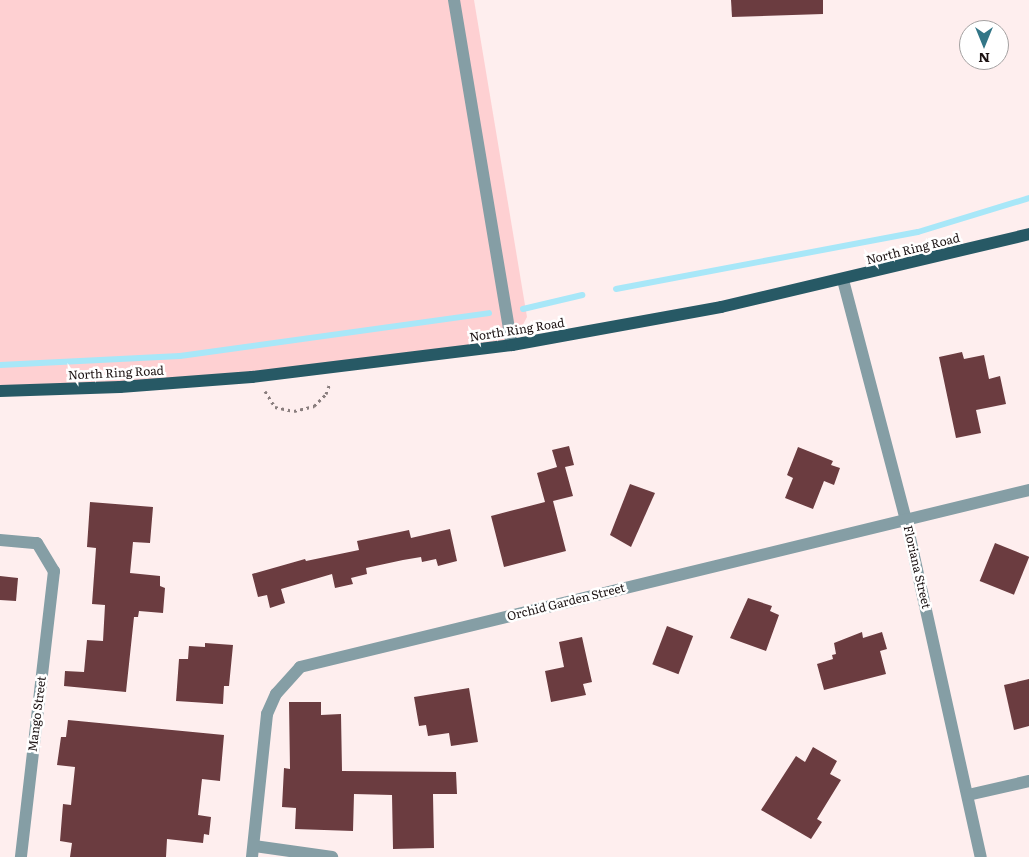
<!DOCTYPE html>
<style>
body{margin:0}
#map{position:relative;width:1029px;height:857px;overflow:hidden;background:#feeeee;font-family:Literata,serif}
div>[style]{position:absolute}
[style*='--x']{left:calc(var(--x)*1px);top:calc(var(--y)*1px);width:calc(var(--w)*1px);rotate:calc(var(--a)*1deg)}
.green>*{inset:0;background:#fed0d2}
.stream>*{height:6px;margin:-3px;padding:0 3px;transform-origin:3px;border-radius:3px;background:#a8e7f8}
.building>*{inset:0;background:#6b3c40;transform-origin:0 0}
.path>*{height:3px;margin-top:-1.5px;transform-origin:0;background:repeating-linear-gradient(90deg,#897d7d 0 2.5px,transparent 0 6.5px)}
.minor>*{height:12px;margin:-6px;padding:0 6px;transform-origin:6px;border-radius:6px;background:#859ea5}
.major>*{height:12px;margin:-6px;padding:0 6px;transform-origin:6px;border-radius:6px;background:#275965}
span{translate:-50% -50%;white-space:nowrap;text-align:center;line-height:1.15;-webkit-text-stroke:5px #fff;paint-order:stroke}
.street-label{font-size:12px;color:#1c1313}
.north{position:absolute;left:959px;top:20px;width:50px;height:50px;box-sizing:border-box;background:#fff;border:1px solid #a4a1a1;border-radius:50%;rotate:180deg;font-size:14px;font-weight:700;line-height:20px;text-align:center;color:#1c1313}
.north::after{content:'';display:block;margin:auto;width:18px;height:22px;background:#337687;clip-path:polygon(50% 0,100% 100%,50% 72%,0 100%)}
</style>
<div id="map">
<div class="green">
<i style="clip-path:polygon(0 0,474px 0,527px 317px,512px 345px,409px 360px,0 391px)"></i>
</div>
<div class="stream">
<i style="--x:616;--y:289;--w:307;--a:-10.7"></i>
<i style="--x:918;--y:232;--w:116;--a:-17"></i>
<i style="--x:523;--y:309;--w:61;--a:-13.3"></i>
<i style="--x:0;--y:365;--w:180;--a:-2.9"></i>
<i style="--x:180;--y:356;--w:312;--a:-7.9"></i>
</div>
<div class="building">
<i style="clip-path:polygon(731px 0,823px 0,823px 14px,732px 17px)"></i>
<i style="clip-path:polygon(962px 352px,964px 359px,984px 355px,989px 379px,1000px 376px,1006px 404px,976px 410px,981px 433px,956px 438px,939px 357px)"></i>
<i style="clip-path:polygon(569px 446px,574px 465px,565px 467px,573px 496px,553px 501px,566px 551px,504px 567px,491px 516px,545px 502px,537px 473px,557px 467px,552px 450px)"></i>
<i style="clip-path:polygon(798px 447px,833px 461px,831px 465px,840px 468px,834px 485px,824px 481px,813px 509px,785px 498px,793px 478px,787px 475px)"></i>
<i style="clip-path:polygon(630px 484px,655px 493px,631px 547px,610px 535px)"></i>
<i style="clip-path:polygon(90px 502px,153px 507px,150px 543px,133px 542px,130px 573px,160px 576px,160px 586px,165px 588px,163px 613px,139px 611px,138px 617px,134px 617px,126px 692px,64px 686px,65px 671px,84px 672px,87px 640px,103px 641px,105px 605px,92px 604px,96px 548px,87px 547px)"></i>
<i style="clip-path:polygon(450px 529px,457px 561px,438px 566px,436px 559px,422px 562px,421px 557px,403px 560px,366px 568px,367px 574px,351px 578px,353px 584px,335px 588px,332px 574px,281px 589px,285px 603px,270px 608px,267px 595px,258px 597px,252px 574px,305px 559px,306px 561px,359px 550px,357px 541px,409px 530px,411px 538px)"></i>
<i style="left:995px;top:543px;width:37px;height:41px;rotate:22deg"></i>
<i style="clip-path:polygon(0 576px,18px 578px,16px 601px,0 600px)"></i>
<i style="clip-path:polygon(748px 598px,772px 606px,770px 611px,779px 615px,766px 651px,730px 638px)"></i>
<i style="left:667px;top:626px;width:28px;height:41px;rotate:21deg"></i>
<i style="clip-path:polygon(862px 632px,863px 638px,882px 632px,887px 649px,880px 651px,886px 674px,824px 690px,817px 664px,833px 659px,832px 655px,836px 654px,834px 643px)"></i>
<i style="clip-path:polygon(582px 637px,592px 682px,583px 684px,586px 695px,551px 702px,545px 671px,564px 667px,559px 642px)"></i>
<i style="clip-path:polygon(205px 643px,233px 645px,229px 686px,224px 686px,223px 704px,176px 701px,179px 659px,188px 659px,189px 646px,205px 647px)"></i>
<i style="clip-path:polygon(1029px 679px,1029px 726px,1014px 730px,1004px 685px)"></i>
<i style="clip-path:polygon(469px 688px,478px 742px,451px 746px,449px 733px,428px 736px,426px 725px,419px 726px,414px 697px)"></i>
<i style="clip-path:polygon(289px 702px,321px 702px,321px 715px,341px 714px,342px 771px,456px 772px,457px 794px,433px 794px,434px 848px,393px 849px,392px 795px,354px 794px,353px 831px,295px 829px,296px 808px,282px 807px,284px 768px,290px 769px)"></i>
<i style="clip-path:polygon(68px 720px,224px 735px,220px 781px,202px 779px,198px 815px,211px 817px,209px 835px,204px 834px,203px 843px,167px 839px,166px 857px,70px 857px,72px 843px,60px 841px,63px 804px,71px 805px,75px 767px,57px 765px,61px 737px,66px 737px)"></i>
<i style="clip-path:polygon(813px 747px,837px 761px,830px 774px,841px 780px,817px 819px,822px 822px,811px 839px,761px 810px,796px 756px,805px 762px)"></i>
</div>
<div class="path">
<i style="--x:265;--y:391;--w:19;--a:58"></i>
<i style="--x:275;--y:407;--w:19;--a:12"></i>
<i style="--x:294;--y:411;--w:21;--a:-14"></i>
<i style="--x:314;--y:406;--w:17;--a:-45"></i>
<i style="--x:326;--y:394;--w:12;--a:-70"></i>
</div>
<div class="minor">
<i style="--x:454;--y:0;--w:350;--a:80.5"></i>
<i style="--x:843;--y:280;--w:248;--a:75.3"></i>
<i style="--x:906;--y:520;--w:345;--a:77.5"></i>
<i style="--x:0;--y:540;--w:37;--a:5"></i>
<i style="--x:37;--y:543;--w:33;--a:59"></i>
<i style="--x:54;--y:571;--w:288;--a:96.6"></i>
<i style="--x:968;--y:795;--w:63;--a:-12.9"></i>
<i style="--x:254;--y:846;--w:79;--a:8"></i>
<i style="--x:252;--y:857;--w:144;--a:-84"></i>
<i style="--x:267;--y:714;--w:22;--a:-66"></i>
<i style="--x:276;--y:694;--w:36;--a:-48"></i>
<i style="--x:300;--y:667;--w:750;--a:-13.65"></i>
</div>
<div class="major">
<i style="--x:0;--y:391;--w:120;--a:-1.9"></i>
<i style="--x:120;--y:387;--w:132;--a:-4.3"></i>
<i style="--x:252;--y:377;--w:262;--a:-7"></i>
<i style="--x:512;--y:345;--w:212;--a:-10.3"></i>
<i style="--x:721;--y:307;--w:317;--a:-13.3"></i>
</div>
<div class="street-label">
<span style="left:913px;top:249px;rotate:-14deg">North Ring Road</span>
<span style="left:517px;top:330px;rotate:-9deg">North Ring Road</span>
<span style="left:116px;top:373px;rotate:-3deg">North Ring Road</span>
<span style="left:917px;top:567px;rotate:77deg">Floriana Street</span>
<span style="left:566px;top:602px;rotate:-14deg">Orchid Garden Street</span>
<span style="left:37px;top:714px;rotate:-83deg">Mango Street</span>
</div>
<div class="north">N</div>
</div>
